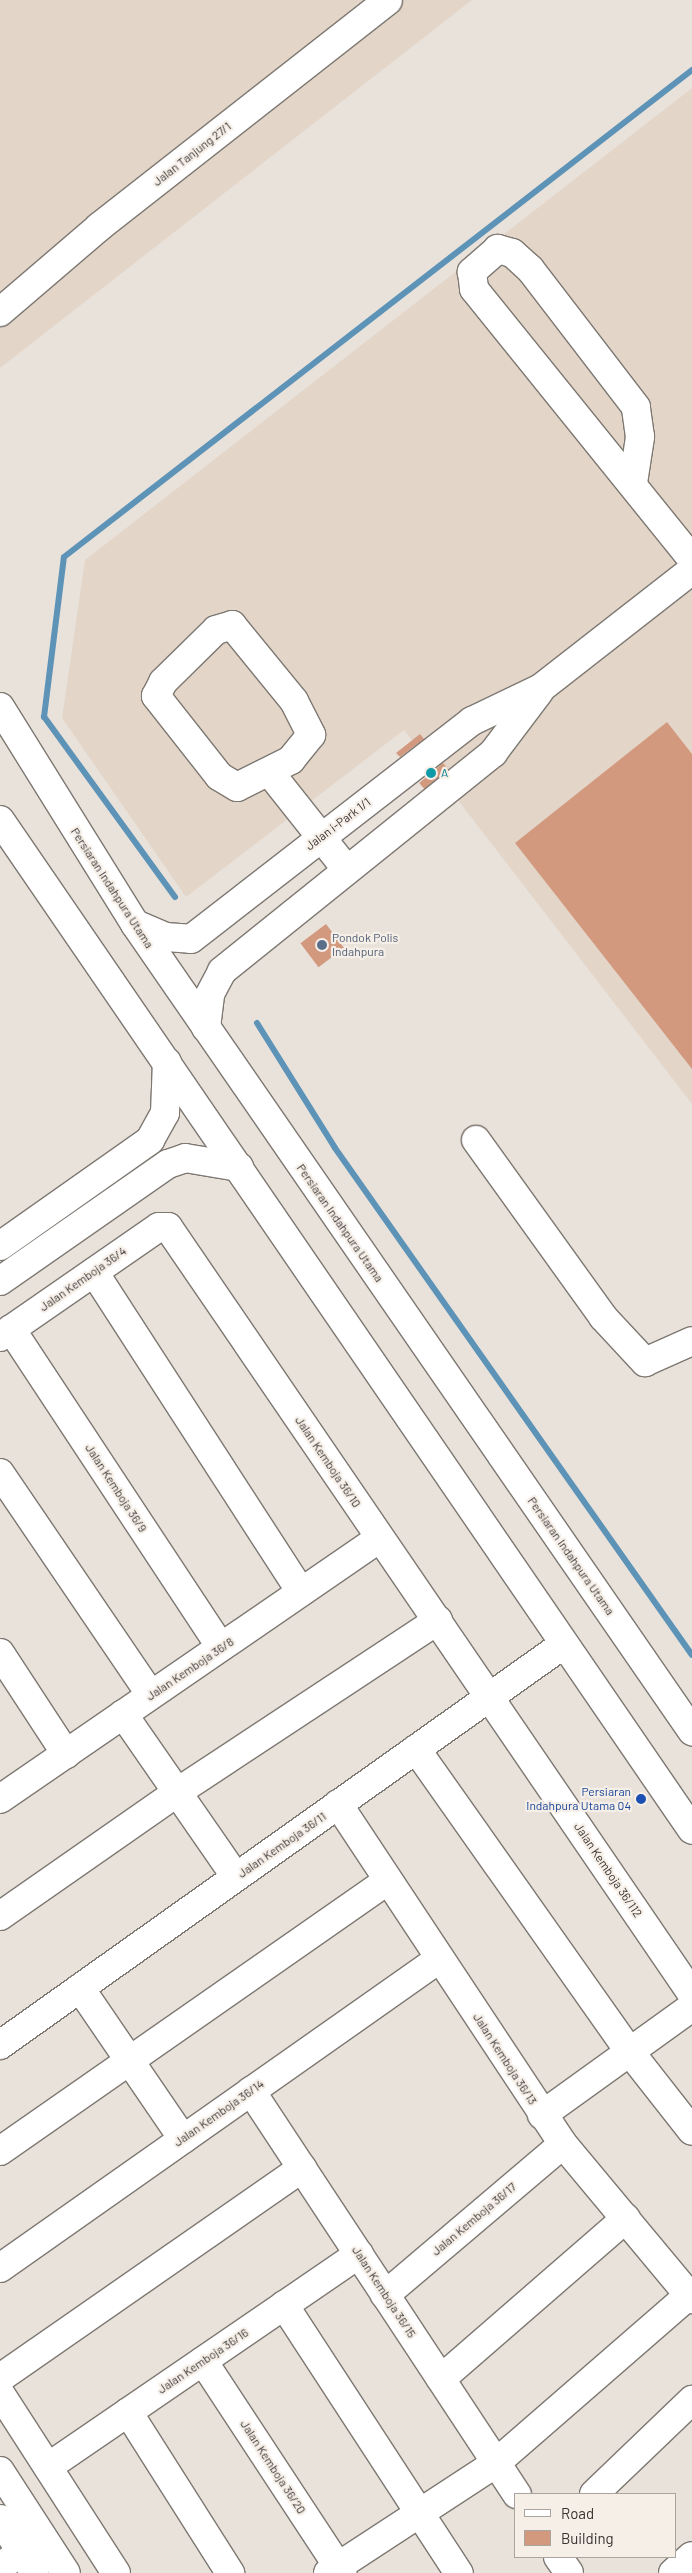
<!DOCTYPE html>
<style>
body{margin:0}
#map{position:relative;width:692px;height:2573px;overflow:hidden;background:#e9e2db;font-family:Barlow,sans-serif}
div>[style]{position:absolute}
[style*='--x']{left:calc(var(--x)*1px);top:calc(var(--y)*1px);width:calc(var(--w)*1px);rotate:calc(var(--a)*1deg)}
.built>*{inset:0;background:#e3d6c9}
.stream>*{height:6px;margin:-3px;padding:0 3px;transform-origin:3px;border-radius:3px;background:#5d93b7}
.building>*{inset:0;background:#d2997f;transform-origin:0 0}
.roads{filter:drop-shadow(1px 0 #7e7872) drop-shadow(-1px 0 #7e7872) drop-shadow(0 1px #7e7872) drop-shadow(0 -1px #7e7872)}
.minor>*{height:28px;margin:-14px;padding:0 14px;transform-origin:14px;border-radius:14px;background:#fff}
.major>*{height:28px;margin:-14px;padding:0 14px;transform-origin:14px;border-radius:14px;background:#fff}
.dots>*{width:14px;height:14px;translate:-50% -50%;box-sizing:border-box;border:2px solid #f6efe8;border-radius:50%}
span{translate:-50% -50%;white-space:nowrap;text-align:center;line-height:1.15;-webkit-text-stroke:4.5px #f6efe8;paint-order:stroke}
.street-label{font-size:12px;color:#363330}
.culture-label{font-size:12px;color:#0d838f}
.left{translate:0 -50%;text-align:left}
.service-label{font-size:12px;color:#4e5e75}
.transit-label{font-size:12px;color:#164399}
.right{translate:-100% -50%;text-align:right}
.legend{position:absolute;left:514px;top:2493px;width:162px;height:65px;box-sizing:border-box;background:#f6efe8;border:1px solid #a9a49e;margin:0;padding:6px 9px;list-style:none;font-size:15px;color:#363330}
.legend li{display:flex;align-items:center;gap:10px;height:25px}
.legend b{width:25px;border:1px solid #a9a49e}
</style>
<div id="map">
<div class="built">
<i style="clip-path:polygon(0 0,472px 0,0 368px)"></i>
<i style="clip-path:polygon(692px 88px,692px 1104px,404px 730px,186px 897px,62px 718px,85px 560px)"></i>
</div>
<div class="stream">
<i style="--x:175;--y:897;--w:223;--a:-126"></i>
<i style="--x:44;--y:717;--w:161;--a:-82.9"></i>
<i style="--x:64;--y:557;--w:795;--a:-37.79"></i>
<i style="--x:257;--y:1023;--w:147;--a:58"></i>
<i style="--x:335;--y:1148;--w:620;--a:54.85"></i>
</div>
<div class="building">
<i style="clip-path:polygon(667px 722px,692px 754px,692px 1069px,515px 843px)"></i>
<i style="clip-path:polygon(420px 734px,424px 739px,400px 757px,396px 753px)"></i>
<i style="left:443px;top:763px;width:8px;height:31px;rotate:50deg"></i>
<i style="left:326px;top:924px;width:30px;height:32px;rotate:53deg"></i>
</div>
<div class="roads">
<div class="minor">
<i style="--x:0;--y:312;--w:130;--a:-40.6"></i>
<i style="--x:99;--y:227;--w:367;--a:-38.1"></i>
<i style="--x:633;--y:483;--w:47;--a:-81.3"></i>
<i style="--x:640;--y:437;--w:30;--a:-98"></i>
<i style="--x:636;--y:407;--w:174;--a:-127.5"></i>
<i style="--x:530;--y:269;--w:24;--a:-138"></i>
<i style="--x:512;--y:253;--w:15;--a:-164"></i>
<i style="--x:498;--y:249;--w:35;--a:139"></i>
<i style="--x:472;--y:272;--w:17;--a:83"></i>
<i style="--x:474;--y:289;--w:347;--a:51.1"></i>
<i style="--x:232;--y:625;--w:98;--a:50.8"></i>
<i style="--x:294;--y:701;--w:38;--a:63"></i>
<i style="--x:311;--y:735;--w:32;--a:129"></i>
<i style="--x:291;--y:760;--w:60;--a:153.4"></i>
<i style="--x:237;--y:787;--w:21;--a:-149"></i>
<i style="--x:219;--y:776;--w:102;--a:-128.2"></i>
<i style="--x:156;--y:696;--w:16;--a:-63"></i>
<i style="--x:163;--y:682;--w:74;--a:-44.5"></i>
<i style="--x:216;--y:630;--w:17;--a:-17"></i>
<i style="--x:271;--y:774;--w:122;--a:51.6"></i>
<i style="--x:135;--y:924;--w:33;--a:23"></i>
<i style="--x:165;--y:937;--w:26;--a:4"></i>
<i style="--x:191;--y:939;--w:356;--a:-37.8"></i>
<i style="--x:472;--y:721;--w:76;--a:-25.6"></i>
<i style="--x:541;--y:688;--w:192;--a:-38"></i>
<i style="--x:206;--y:1028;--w:34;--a:-83"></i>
<i style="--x:210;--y:994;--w:26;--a:-62"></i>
<i style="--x:222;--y:971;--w:348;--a:-38.8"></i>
<i style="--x:493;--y:753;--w:76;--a:-53"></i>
<i style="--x:476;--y:1140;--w:218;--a:54.3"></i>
<i style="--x:603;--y:1317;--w:62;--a:47"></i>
<i style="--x:645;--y:1362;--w:51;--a:-24.1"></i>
<i style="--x:94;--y:1272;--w:381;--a:57.1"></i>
<i style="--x:11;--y:1329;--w:381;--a:56.6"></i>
<i style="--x:0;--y:1337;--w:193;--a:-34.7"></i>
<i style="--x:159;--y:1227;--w:9;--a:0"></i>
<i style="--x:168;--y:1227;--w:929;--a:55.66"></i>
<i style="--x:0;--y:1473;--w:268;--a:55.8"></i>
<i style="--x:0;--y:1653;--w:121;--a:56.8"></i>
<i style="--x:123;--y:1714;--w:198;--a:55.3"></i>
<i style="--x:416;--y:1749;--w:371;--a:54.8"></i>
<i style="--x:630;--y:2052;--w:100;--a:51.9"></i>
<i style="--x:0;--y:1799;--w:460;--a:-34.5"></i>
<i style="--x:338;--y:1804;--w:408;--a:56.5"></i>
<i style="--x:563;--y:2144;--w:202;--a:50.2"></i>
<i style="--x:0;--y:1916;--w:215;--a:-34.9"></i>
<i style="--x:176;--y:1793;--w:314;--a:-33.4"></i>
<i style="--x:80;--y:1988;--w:183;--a:55.7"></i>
<i style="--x:0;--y:2045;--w:692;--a:-35.41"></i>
<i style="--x:251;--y:2091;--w:483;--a:56.6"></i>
<i style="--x:542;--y:2115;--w:185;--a:-35.8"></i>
<i style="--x:0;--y:2151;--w:473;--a:-34.9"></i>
<i style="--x:0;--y:2268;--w:537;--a:-35.14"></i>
<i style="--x:385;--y:2295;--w:233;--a:-40.3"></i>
<i style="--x:284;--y:2305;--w:320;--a:56.9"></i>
<i style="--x:203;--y:2361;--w:254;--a:56.7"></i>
<i style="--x:0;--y:2378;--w:368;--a:-34.8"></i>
<i style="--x:441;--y:2379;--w:245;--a:-41"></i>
<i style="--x:0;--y:2393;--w:214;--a:57.2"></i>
<i style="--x:128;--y:2412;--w:191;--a:57.6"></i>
<i style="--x:48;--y:2467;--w:377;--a:-34.4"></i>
<i style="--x:0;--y:2471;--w:121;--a:57.1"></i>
<i style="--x:594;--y:2494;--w:136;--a:-43.8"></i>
<i style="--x:0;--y:2519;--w:64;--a:57.1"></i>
<i style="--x:558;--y:2557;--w:19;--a:55"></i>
<i style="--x:0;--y:2567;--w:43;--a:-35.5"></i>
<i style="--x:328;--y:2573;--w:201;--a:-33.2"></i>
<i style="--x:496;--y:2463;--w:256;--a:-41"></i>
<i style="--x:673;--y:2573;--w:25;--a:-42"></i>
</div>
<div class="major">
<i style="--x:0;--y:707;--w:256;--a:58.1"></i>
<i style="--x:135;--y:924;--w:981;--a:55.39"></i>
<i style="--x:0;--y:820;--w:1224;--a:55.58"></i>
<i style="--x:0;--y:1246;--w:184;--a:-35.2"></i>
<i style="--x:150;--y:1140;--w:31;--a:-61"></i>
<i style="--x:165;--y:1113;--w:51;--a:-87.8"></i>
<i style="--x:0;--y:1281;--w:205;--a:-34.9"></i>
<i style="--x:168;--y:1164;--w:18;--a:-19"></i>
<i style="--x:185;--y:1158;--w:55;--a:9.5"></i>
</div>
</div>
<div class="dots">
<i style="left:431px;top:773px;background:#0f9aa8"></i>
<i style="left:322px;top:945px;background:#5c6f8a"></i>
<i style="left:641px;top:1799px;background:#1a4fb4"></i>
</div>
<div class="street-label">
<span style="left:192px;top:154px;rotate:-38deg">Jalan Tanjung 27/1</span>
<span style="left:338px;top:824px;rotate:-37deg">Jalan i-Park 1/1</span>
<span style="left:112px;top:888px;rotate:57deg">Persiaran Indahpura Utama</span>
<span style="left:340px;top:1223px;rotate:55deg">Persiaran Indahpura Utama</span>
<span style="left:83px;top:1279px;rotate:-35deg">Jalan Kemboja 36/4</span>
<span style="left:328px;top:1462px;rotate:56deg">Jalan Kemboja 36/10</span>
<span style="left:116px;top:1488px;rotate:57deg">Jalan Kemboja 36/9</span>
<span style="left:571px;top:1556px;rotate:55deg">Persiaran Indahpura Utama</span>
<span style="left:190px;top:1669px;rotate:-34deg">Jalan Kemboja 36/8</span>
<span style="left:282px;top:1845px;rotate:-35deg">Jalan Kemboja 36/11</span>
<span style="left:608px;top:1870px;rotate:56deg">Jalan Kemboja 36/112</span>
<span style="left:505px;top:2059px;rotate:57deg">Jalan Kemboja 36/13</span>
<span style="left:219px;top:2113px;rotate:-35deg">Jalan Kemboja 36/14</span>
<span style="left:474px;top:2219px;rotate:-40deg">Jalan Kemboja 36/17</span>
<span style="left:384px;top:2292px;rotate:57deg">Jalan Kemboja 36/15</span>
<span style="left:203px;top:2361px;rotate:-34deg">Jalan Kemboja 36/16</span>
<span style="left:273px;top:2467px;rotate:57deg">Jalan Kemboja 36/20</span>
</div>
<div class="culture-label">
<span class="left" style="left:441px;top:773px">A</span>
</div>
<div class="service-label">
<span class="left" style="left:332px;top:945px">Pondok Polis<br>Indahpura</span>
</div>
<div class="transit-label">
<span class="right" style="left:631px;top:1799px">Persiaran<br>Indahpura Utama 04</span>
</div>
<ul class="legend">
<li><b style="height:6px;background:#fff"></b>Road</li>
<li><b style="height:14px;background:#d2997f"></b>Building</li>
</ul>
</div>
